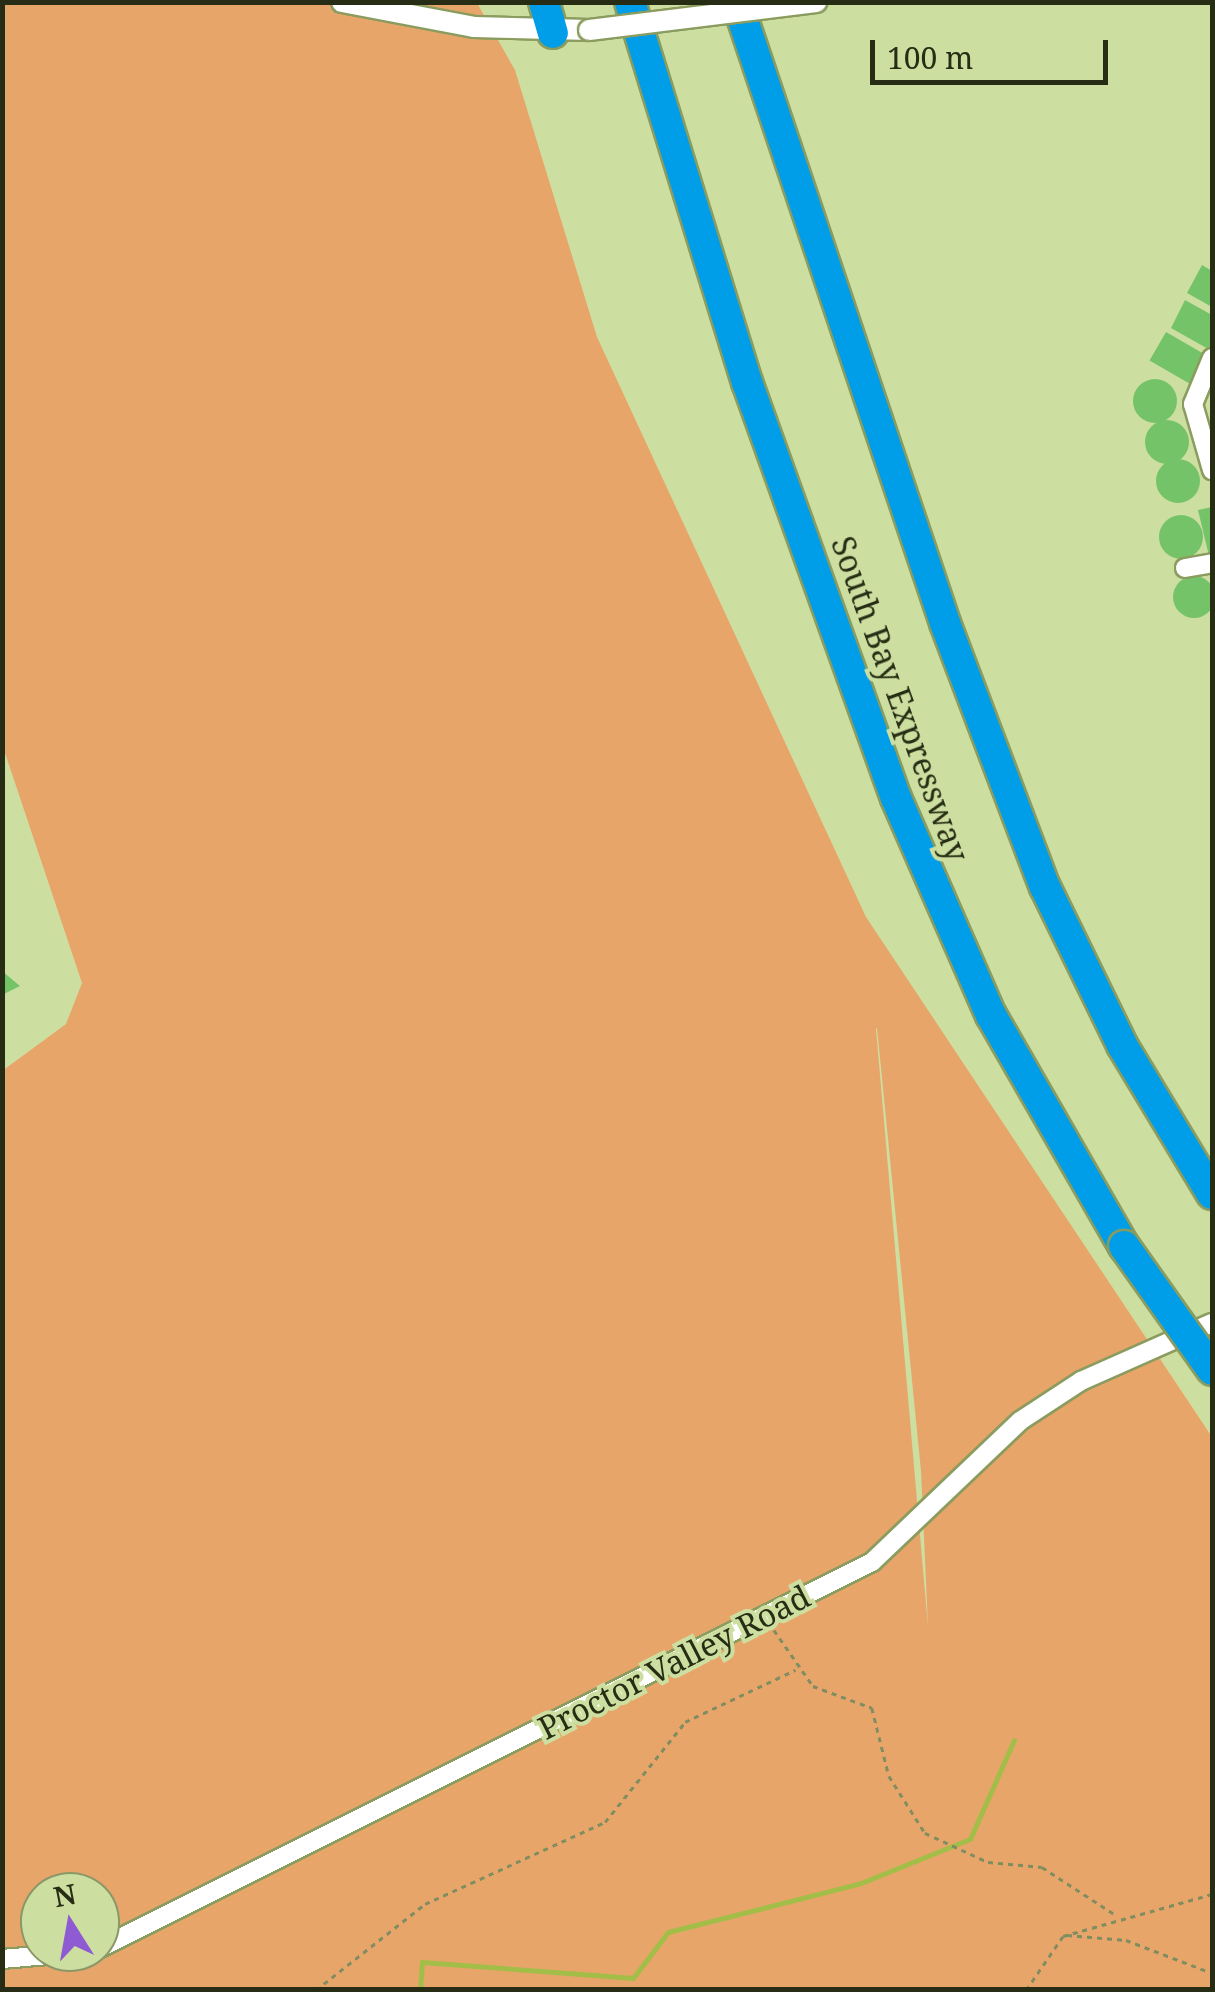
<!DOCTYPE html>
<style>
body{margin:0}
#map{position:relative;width:1215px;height:1992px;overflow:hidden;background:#cddfa0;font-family:"Noto Serif",serif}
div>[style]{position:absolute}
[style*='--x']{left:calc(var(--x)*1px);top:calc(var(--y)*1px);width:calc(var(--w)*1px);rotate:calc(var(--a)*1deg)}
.green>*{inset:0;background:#e8a56a}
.stream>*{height:5px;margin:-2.5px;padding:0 2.5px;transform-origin:2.5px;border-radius:2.5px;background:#a2be48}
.building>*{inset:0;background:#75c369;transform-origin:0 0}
.round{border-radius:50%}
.path>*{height:2.5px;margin-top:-1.25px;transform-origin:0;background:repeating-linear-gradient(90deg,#808d60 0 5px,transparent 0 10px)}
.roads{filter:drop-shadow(2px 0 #8b9c5f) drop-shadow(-2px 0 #8b9c5f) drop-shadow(0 2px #8b9c5f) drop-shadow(0 -2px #8b9c5f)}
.minor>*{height:18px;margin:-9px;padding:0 9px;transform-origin:9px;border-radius:9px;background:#fff}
.tertiary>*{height:20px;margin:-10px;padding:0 10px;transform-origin:10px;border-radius:10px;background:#fff}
.motorway>*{height:30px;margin:-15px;padding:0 15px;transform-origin:15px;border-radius:15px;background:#009de9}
.bridges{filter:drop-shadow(2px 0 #8b9c5f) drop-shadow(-2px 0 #8b9c5f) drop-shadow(0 2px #8b9c5f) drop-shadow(0 -2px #8b9c5f)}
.tertiary-bridge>*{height:20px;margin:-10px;padding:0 10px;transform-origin:10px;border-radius:10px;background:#fff}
.motorway-bridge>*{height:30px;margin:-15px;padding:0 15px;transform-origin:15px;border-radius:15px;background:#009de9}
span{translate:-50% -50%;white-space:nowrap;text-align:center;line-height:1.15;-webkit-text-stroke:8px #cddfa0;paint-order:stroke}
.street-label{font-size:32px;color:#262d14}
.frame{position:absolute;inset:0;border:5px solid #262d14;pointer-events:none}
.north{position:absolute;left:20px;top:1872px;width:100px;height:100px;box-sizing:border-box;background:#cddfa0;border:2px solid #8a9868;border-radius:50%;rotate:349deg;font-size:28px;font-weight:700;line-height:40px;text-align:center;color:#262d14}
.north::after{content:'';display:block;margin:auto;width:35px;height:45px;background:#8f5bd3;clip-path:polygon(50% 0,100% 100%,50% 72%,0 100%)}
.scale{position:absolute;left:870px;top:40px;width:238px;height:45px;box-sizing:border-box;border:5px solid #262d14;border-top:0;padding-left:12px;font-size:30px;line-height:35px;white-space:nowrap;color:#262d14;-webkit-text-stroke:8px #cddfa0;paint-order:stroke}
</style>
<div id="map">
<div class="green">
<i style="clip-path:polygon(evenodd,3px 3px,477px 3px,515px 70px,597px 337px,866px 917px,1212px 1437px,1212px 1989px,3px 1989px,2px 1071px,66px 1024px,82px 983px,3px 747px,3px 3px,877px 1028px,921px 1471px,928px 1627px,876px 1029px,877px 1028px,3px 3px,40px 1892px,100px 1892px,100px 1952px,40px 1952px,40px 1892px)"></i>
</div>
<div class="stream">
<i style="--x:420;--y:1990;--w:28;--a:-86"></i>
<i style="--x:422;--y:1962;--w:212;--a:4.3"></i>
<i style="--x:633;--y:1978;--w:58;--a:-52.7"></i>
<i style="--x:668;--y:1932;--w:199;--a:-14.2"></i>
<i style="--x:861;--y:1883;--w:118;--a:-22"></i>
<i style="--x:970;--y:1839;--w:108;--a:-66"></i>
</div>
<div class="building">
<i style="clip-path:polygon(1202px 265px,1212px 271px,1212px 307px,1187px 293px)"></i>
<i style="clip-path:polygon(1185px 300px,1212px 315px,1210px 350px,1171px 328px)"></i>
<i style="left:1166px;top:332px;width:46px;height:33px;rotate:30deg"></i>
<i class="round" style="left:1133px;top:379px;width:44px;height:44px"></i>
<i class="round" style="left:1145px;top:420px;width:44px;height:44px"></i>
<i class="round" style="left:1156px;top:459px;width:44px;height:44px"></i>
<i style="clip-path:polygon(1212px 507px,1212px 555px,1209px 556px,1198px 510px)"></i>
<i class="round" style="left:1159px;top:515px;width:44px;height:44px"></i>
<i class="round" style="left:1173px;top:576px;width:42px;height:42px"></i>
<i style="clip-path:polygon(2px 971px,20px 986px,2px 995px)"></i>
</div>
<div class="path">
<i style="--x:774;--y:1630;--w:68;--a:55.1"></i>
<i style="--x:813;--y:1686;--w:63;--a:20.4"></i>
<i style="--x:872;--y:1708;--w:70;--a:76"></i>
<i style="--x:889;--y:1776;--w:67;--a:57.7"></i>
<i style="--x:925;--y:1833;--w:69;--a:24.7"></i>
<i style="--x:988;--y:1862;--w:54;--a:5.3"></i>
<i style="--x:1042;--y:1867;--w:88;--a:33"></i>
<i style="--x:1067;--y:1935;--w:59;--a:4.8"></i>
<i style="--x:1126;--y:1940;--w:92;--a:21"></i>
<i style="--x:316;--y:1990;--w:139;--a:-38.3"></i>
<i style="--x:425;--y:1904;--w:198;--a:-24.5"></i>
<i style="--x:605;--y:1822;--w:128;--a:-51.3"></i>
<i style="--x:685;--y:1722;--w:122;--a:-25.3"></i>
<i style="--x:1026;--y:1990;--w:65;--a:-55.6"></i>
<i style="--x:1063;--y:1936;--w:155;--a:-15.7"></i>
</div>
<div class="roads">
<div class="minor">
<i style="--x:1212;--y:358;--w:50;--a:112.4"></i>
<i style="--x:1193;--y:404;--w:69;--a:73.9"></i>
<i style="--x:1185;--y:568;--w:27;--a:-10"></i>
<i style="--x:100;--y:1948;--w:863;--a:-26.57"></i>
<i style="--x:872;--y:1562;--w:204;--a:-43.6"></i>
<i style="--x:1020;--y:1421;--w:73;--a:-33.3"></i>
<i style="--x:1081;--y:1381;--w:143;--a:-23.9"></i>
<i style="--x:2;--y:1959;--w:82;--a:-4.9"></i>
</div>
<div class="tertiary">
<i style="--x:342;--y:2;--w:134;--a:10.7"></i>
<i style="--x:474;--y:27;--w:115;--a:1.5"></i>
</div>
<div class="motorway">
<i style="--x:544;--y:2;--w:32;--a:74"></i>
<i style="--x:630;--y:2;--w:398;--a:72.9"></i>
<i style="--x:747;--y:382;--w:442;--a:70.3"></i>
<i style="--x:896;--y:798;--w:237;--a:66.4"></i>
<i style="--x:991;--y:1015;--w:267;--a:60.1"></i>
<i style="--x:737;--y:2;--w:655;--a:71.48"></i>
<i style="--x:945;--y:623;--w:282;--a:69.3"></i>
<i style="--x:1045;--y:887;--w:176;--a:64"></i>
<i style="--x:1122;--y:1045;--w:174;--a:58.9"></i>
</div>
</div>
<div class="bridges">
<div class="tertiary-bridge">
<i style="--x:589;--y:30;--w:229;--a:-7"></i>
</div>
<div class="motorway-bridge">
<i style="--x:1124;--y:1246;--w:152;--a:54.6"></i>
</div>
</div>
<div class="street-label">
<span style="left:900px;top:699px;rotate:70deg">South Bay Expressway</span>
<span style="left:674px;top:1662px;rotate:-27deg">Proctor Valley Road</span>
</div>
<div class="frame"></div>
<div class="north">N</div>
<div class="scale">100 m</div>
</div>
